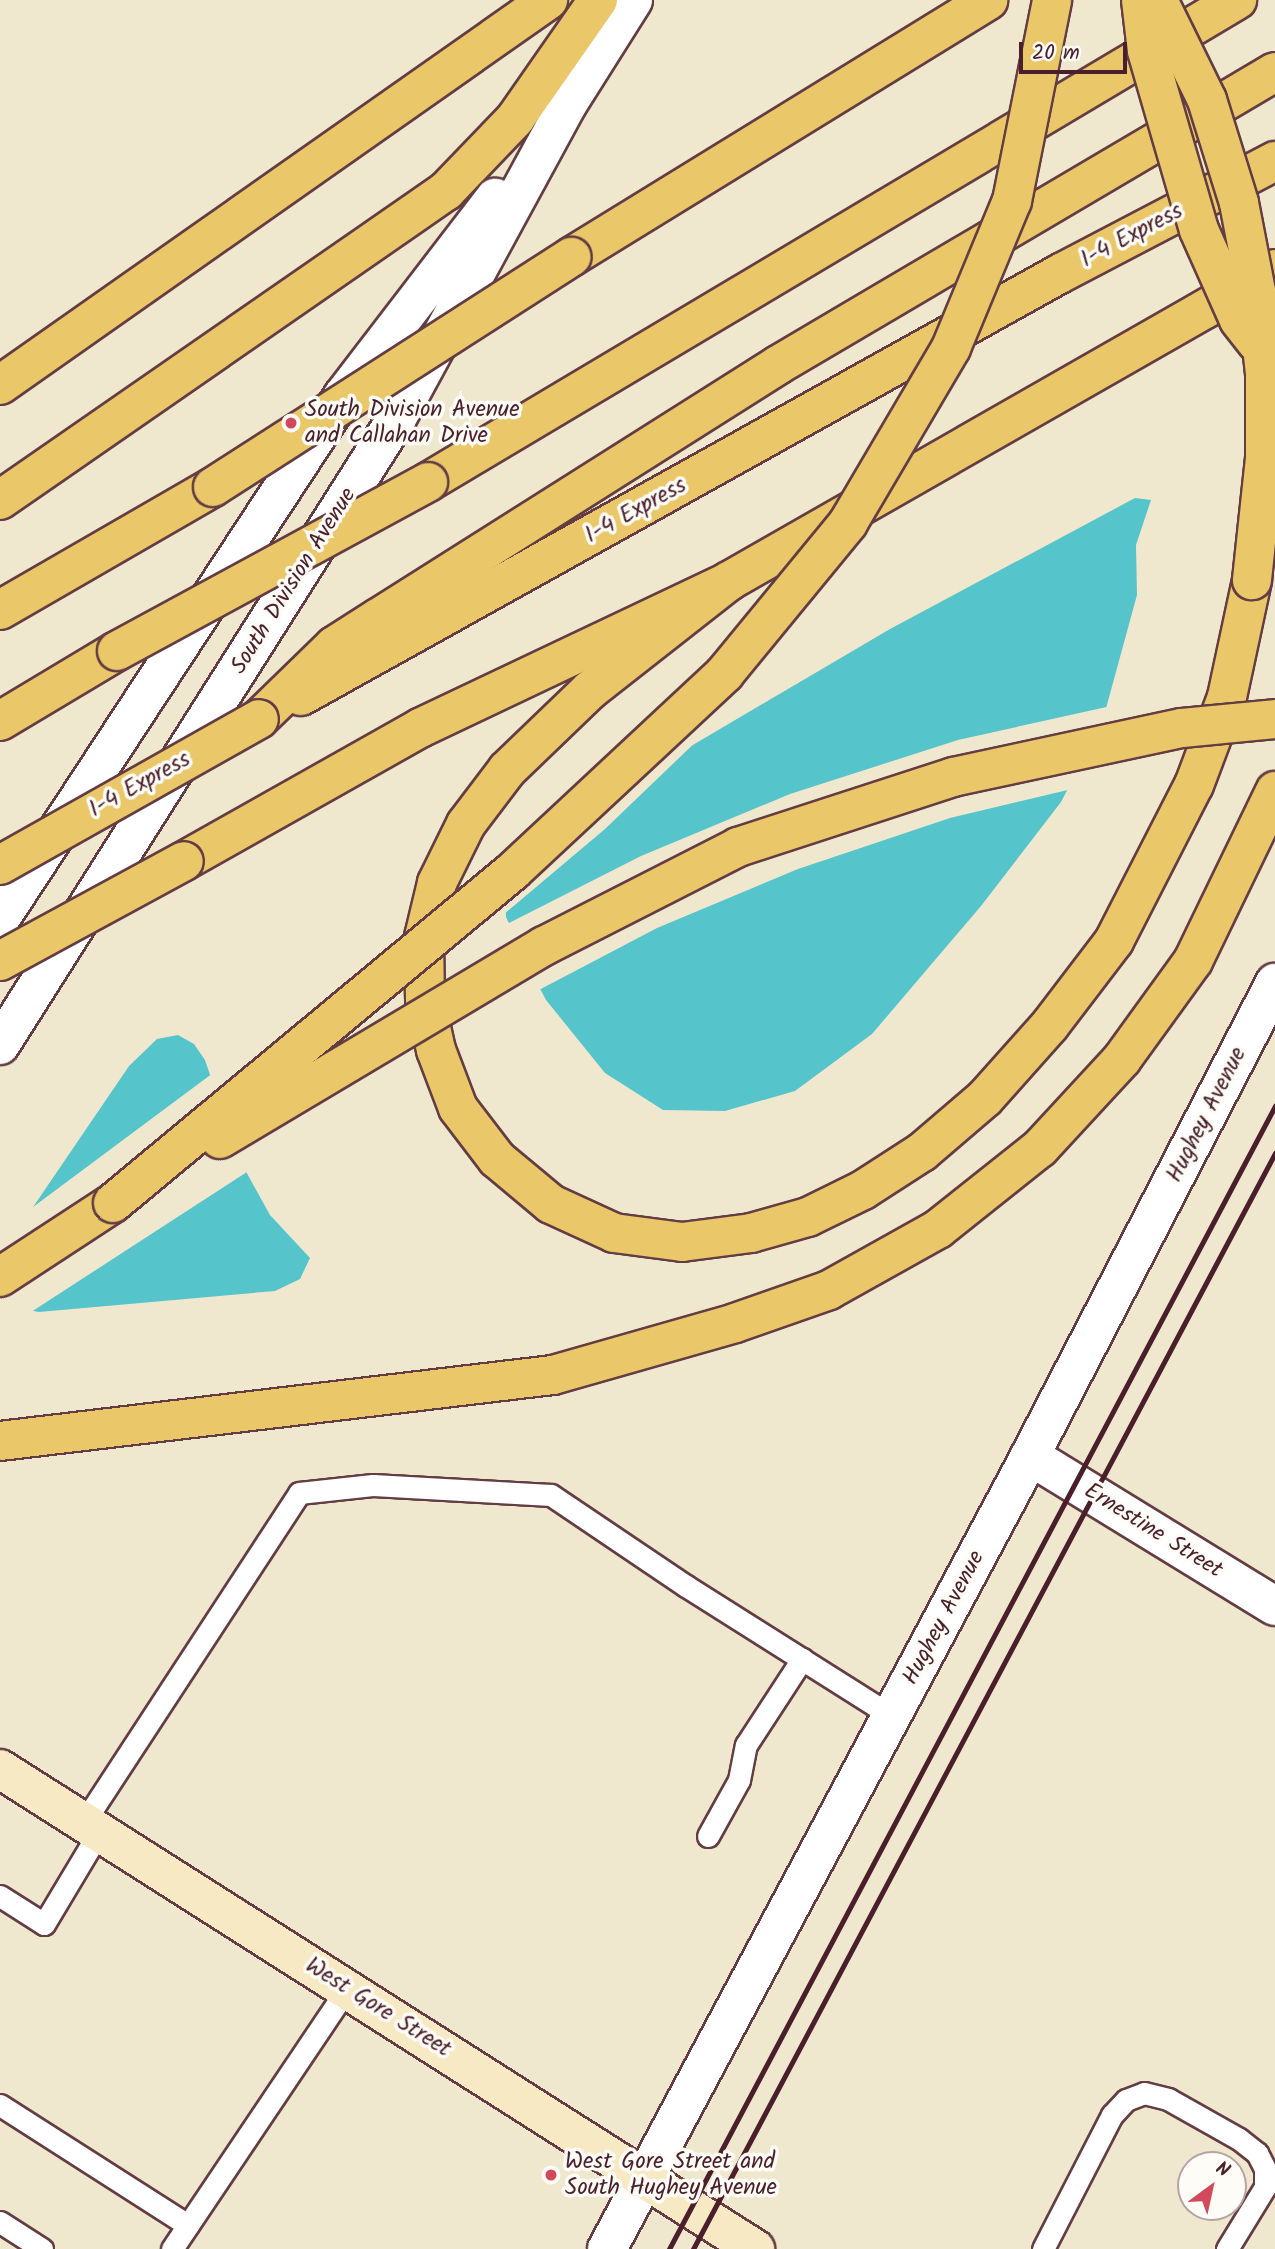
<!DOCTYPE html>
<style>
body{margin:0}
#map{position:relative;width:1275px;height:2249px;overflow:hidden;background:#f0e8ce;font-family:Kalam,sans-serif}
div>[style]{position:absolute}
[style*='--x']{left:calc(var(--x)*1px);top:calc(var(--y)*1px);width:calc(var(--w)*1px);rotate:calc(var(--a)*1deg)}
.water>*{inset:0;background:#56c4cb}
.pier>*{inset:0;background:#f0e8ce}
.roads{filter:drop-shadow(2px 0 #633d43) drop-shadow(-2px 0 #633d43) drop-shadow(0 2px #633d43) drop-shadow(0 -2px #633d43)}
.service>*{height:21px;margin:-10.5px;padding:0 10.5px;transform-origin:10.5px;border-radius:10.5px;background:#fff}
.minor>*{height:38px;margin:-19px;padding:0 19px;transform-origin:19px;border-radius:19px;background:#fff}
.tertiary>*{height:38px;margin:-19px;padding:0 19px;transform-origin:19px;border-radius:19px;background:#fff}
.secondary>*{height:38px;margin:-19px;padding:0 19px;transform-origin:19px;border-radius:19px;background:#f7e9c3}
.motorway>*{height:38px;margin:-19px;padding:0 19px;transform-origin:19px;border-radius:19px;background:#eac769}
.rail>*{height:5px;margin:-2.5px;padding:0 2.5px;transform-origin:2.5px;border-radius:2.5px;background:#4a1f2b}
.bridges{filter:drop-shadow(2px 0 #633d43) drop-shadow(-2px 0 #633d43) drop-shadow(0 2px #633d43) drop-shadow(0 -2px #633d43)}
.motorway-bridge>*{height:38px;margin:-19px;padding:0 19px;transform-origin:19px;border-radius:19px;background:#eac769}
.dots>*{width:19px;height:19px;translate:-50% -50%;box-sizing:border-box;border:4px solid #fdfcf7;border-radius:50%}
span{translate:-50% -50%;white-space:nowrap;text-align:center;line-height:1.15;-webkit-text-stroke:7px #fdfcf7;paint-order:stroke}
.street-label{font-size:23px;color:#4a1f2b}
.poi-label{font-size:23px;color:#4a1f2b}
.left{translate:0 -50%;text-align:left}
.north{position:absolute;left:1177px;top:2151px;width:70px;height:70px;box-sizing:border-box;background:#fdfcf7;border:2px solid #b5a4a5;border-radius:50%;rotate:33deg;font-size:19px;font-weight:700;line-height:28px;text-align:center;color:#4a1f2b}
.north::after{content:'';display:block;margin:auto;width:24px;height:32px;background:#d1495b;clip-path:polygon(50% 0,100% 100%,50% 72%,0 100%)}
.scale{position:absolute;left:1019px;top:42px;width:108px;height:32px;box-sizing:border-box;border:4px solid #4a1f2b;border-top:0;padding-left:9px;font-size:21px;line-height:24px;white-space:nowrap;color:#4a1f2b;-webkit-text-stroke:5px #fdfcf7;paint-order:stroke}
</style>
<div id="map">
<div class="water">
<i style="clip-path:polygon(1135px 498px,1151px 500px,1136px 545px,1137px 595px,1102px 723px,1061px 802px,981px 906px,872px 1034px,795px 1091px,725px 1111px,663px 1110px,605px 1073px,546px 1000px,507px 926px,505px 905px,686px 749px,890px 629px)"></i>
<i style="clip-path:polygon(178px 1035px,194px 1044px,205px 1060px,238px 1157px,270px 1215px,310px 1258px,300px 1279px,275px 1291px,39px 1312px,11px 1307px,12px 1238px,129px 1066px,157px 1039px)"></i>
</div>
<div class="pier">
<i style="clip-path:polygon(1111px 706px,1072px 789px,950px 818px,798px 869px,657px 928px,537px 991px,504px 927px,501px 905px,592px 811px,704px 734px,605px 829px,504px 914px,509px 923px,641px 856px,790px 794px,958px 740px)"></i>
<i style="clip-path:polygon(213px 1073px,250px 1170px,28px 1314px,0 1304px,0 1252px,25px 1213px)"></i>
</div>
<div class="roads">
<div class="service">
<i style="--x:84;--y:1822;--w:393;--a:-56.8"></i>
<i style="--x:299;--y:1493;--w:74;--a:-6.2"></i>
<i style="--x:373;--y:1485;--w:178;--a:3.2"></i>
<i style="--x:551;--y:1495;--w:163;--a:34"></i>
<i style="--x:686;--y:1586;--w:244;--a:32.3"></i>
<i style="--x:708;--y:1836;--w:64;--a:-61"></i>
<i style="--x:739;--y:1780;--w:36;--a:-79"></i>
<i style="--x:746;--y:1745;--w:103;--a:-56.9"></i>
<i style="--x:0;--y:1896;--w:52;--a:32.5"></i>
<i style="--x:44;--y:1924;--w:107;--a:-59.1"></i>
<i style="--x:0;--y:2105;--w:223;--a:32.6"></i>
<i style="--x:0;--y:2222;--w:50;--a:32.7"></i>
<i style="--x:172;--y:2249;--w:313;--a:-56.1"></i>
<i style="--x:1043;--y:2249;--w:151;--a:-62.8"></i>
<i style="--x:1112;--y:2115;--w:21;--a:-47"></i>
<i style="--x:1126;--y:2100;--w:19;--a:-21"></i>
<i style="--x:1144;--y:2093;--w:25;--a:14"></i>
<i style="--x:1168;--y:2099;--w:81;--a:29.4"></i>
<i style="--x:1239;--y:2139;--w:23;--a:38"></i>
<i style="--x:1257;--y:2153;--w:18;--a:63"></i>
<i style="--x:1265;--y:2169;--w:18;--a:90"></i>
<i style="--x:1265;--y:2187;--w:73;--a:121.5"></i>
</div>
<div class="minor">
<i style="--x:1030;--y:1456;--w:287;--a:31.5"></i>
<i style="--x:607;--y:2249;--w:899;--a:-61.92"></i>
<i style="--x:1030;--y:1456;--w:533;--a:-62.62"></i>
</div>
<div class="tertiary">
<i style="--x:0;--y:919;--w:625;--a:-56.74"></i>
<i style="--x:343;--y:396;--w:250;--a:-52.5"></i>
<i style="--x:0;--y:1045;--w:742;--a:-57.66"></i>
<i style="--x:397;--y:418;--w:356;--a:-61.5"></i>
<i style="--x:567;--y:105;--w:124;--a:-57.8"></i>
</div>
<div class="secondary">
<i style="--x:0;--y:1769;--w:895;--a:32.45"></i>
</div>
<div class="motorway">
<i style="--x:571;--y:257;--w:490;--a:-31.6"></i>
<i style="--x:0;--y:385;--w:670;--a:-35.09"></i>
<i style="--x:428;--y:482;--w:942;--a:-30.79"></i>
<i style="--x:0;--y:500;--w:543;--a:-34.72"></i>
<i style="--x:446;--y:191;--w:100;--a:-46.2"></i>
<i style="--x:515;--y:119;--w:145;--a:-55.1"></i>
<i style="--x:729;--y:581;--w:177;--a:141.9"></i>
<i style="--x:590;--y:690;--w:115;--a:136.1"></i>
<i style="--x:507;--y:770;--w:68;--a:127.2"></i>
<i style="--x:466;--y:824;--w:66;--a:116.2"></i>
<i style="--x:437;--y:883;--w:56;--a:103.5"></i>
<i style="--x:424;--y:937;--w:63;--a:89.1"></i>
<i style="--x:425;--y:1000;--w:51;--a:77.6"></i>
<i style="--x:436;--y:1050;--w:62;--a:69.2"></i>
<i style="--x:458;--y:1108;--w:64;--a:52.6"></i>
<i style="--x:497;--y:1159;--w:70;--a:39.8"></i>
<i style="--x:551;--y:1204;--w:69;--a:24.7"></i>
<i style="--x:614;--y:1233;--w:69;--a:7.5"></i>
<i style="--x:682;--y:1242;--w:70;--a:-7.4"></i>
<i style="--x:751;--y:1233;--w:59;--a:-15.7"></i>
<i style="--x:808;--y:1217;--w:61;--a:-26.1"></i>
<i style="--x:863;--y:1190;--w:70;--a:-32.8"></i>
<i style="--x:922;--y:1152;--w:83;--a:-40.6"></i>
<i style="--x:985;--y:1098;--w:98;--a:-48.3"></i>
<i style="--x:1050;--y:1025;--w:106;--a:-52.7"></i>
<i style="--x:1114;--y:941;--w:175;--a:-62.9"></i>
<i style="--x:1194;--y:785;--w:94;--a:-69.4"></i>
<i style="--x:1227;--y:697;--w:120;--a:-77.9"></i>
<i style="--x:0;--y:610;--w:246;--a:-30"></i>
<i style="--x:301;--y:696;--w:870;--a:-29.1"></i>
<i style="--x:1061;--y:273;--w:242;--a:-27.6"></i>
<i style="--x:259;--y:719;--w:105;--a:-44.2"></i>
<i style="--x:334;--y:646;--w:52;--a:-32.5"></i>
<i style="--x:378;--y:618;--w:473;--a:-32.3"></i>
<i style="--x:778;--y:365;--w:577;--a:-30.52"></i>
<i style="--x:0;--y:721;--w:136;--a:-30.9"></i>
<i style="--x:184;--y:861;--w:271;--a:-29.4"></i>
<i style="--x:420;--y:728;--w:342;--a:-25.4"></i>
<i style="--x:729;--y:581;--w:629;--a:-29.74"></i>
<i style="--x:0;--y:1277;--w:135;--a:-33.2"></i>
<i style="--x:0;--y:1441;--w:557;--a:-6.81"></i>
<i style="--x:553;--y:1375;--w:189;--a:-15.9"></i>
<i style="--x:735;--y:1323;--w:100;--a:-19.3"></i>
<i style="--x:829;--y:1290;--w:125;--a:-29.2"></i>
<i style="--x:938;--y:1229;--w:130;--a:-38.5"></i>
<i style="--x:1040;--y:1148;--w:121;--a:-47.3"></i>
<i style="--x:1122;--y:1059;--w:121;--a:-54.1"></i>
<i style="--x:1193;--y:961;--w:189;--a:-64.2"></i>
</div>
</div>
<div class="rail">
<i style="--x:669;--y:2249;--w:1294;--a:-62.07"></i>
<i style="--x:693;--y:2249;--w:1241;--a:-62.03"></i>
</div>
<div class="bridges">
<div class="motorway-bridge">
<i style="--x:1141;--y:0;--w:51;--a:83.3"></i>
<i style="--x:1147;--y:51;--w:186;--a:73.8"></i>
<i style="--x:1199;--y:230;--w:98;--a:66"></i>
<i style="--x:1239;--y:320;--w:29;--a:52"></i>
<i style="--x:1158;--y:0;--w:111;--a:63.9"></i>
<i style="--x:1207;--y:100;--w:108;--a:72.7"></i>
<i style="--x:1239;--y:203;--w:90;--a:79.1"></i>
<i style="--x:1256;--y:291;--w:83;--a:83.8"></i>
<i style="--x:1265;--y:374;--w:84;--a:90"></i>
<i style="--x:1265;--y:458;--w:123;--a:96.1"></i>
<i style="--x:213;--y:487;--w:426;--a:-32.7"></i>
<i style="--x:117;--y:651;--w:354;--a:-28.5"></i>
<i style="--x:0;--y:865;--w:297;--a:-29.4"></i>
<i style="--x:0;--y:961;--w:209;--a:-28.5"></i>
<i style="--x:220;--y:1139;--w:377;--a:-30.8"></i>
<i style="--x:544;--y:946;--w:218;--a:-27"></i>
<i style="--x:738;--y:847;--w:226;--a:-18"></i>
<i style="--x:953;--y:777;--w:234;--a:-12.1"></i>
<i style="--x:1182;--y:728;--w:93;--a:-5.5"></i>
<i style="--x:113;--y:1203;--w:520;--a:-39.69"></i>
<i style="--x:513;--y:871;--w:290;--a:-43"></i>
<i style="--x:725;--y:673;--w:194;--a:-50.6"></i>
<i style="--x:848;--y:523;--w:203;--a:-59.5"></i>
<i style="--x:951;--y:348;--w:159;--a:-67.5"></i>
<i style="--x:1012;--y:201;--w:205;--a:-78.7"></i>
</div>
</div>
<div class="dots">
<i style="left:291px;top:423px;background:#d1495b"></i>
<i style="left:551px;top:2175px;background:#d1495b"></i>
</div>
<div class="street-label">
<span style="left:1132px;top:236px;rotate:-28deg">I-4 Express</span>
<span style="left:636px;top:511px;rotate:-29deg">I-4 Express</span>
<span style="left:294px;top:581px;rotate:-58deg">South Division Avenue</span>
<span style="left:140px;top:785px;rotate:-29deg">I-4 Express</span>
<span style="left:1207px;top:1115px;rotate:-63deg">Hughey Avenue</span>
<span style="left:1153px;top:1531px;rotate:32deg">Ernestine Street</span>
<span style="left:944px;top:1618px;rotate:-62deg">Hughey Avenue</span>
<span style="left:378px;top:2008px;rotate:32deg">West Gore Street</span>
</div>
<div class="poi-label">
<span class="left" style="left:305px;top:423px">South Division Avenue<br>and Callahan Drive</span>
<span class="left" style="left:565px;top:2175px">West Gore Street and<br>South Hughey Avenue</span>
</div>
<div class="north">N</div>
<div class="scale">20 m</div>
</div>
